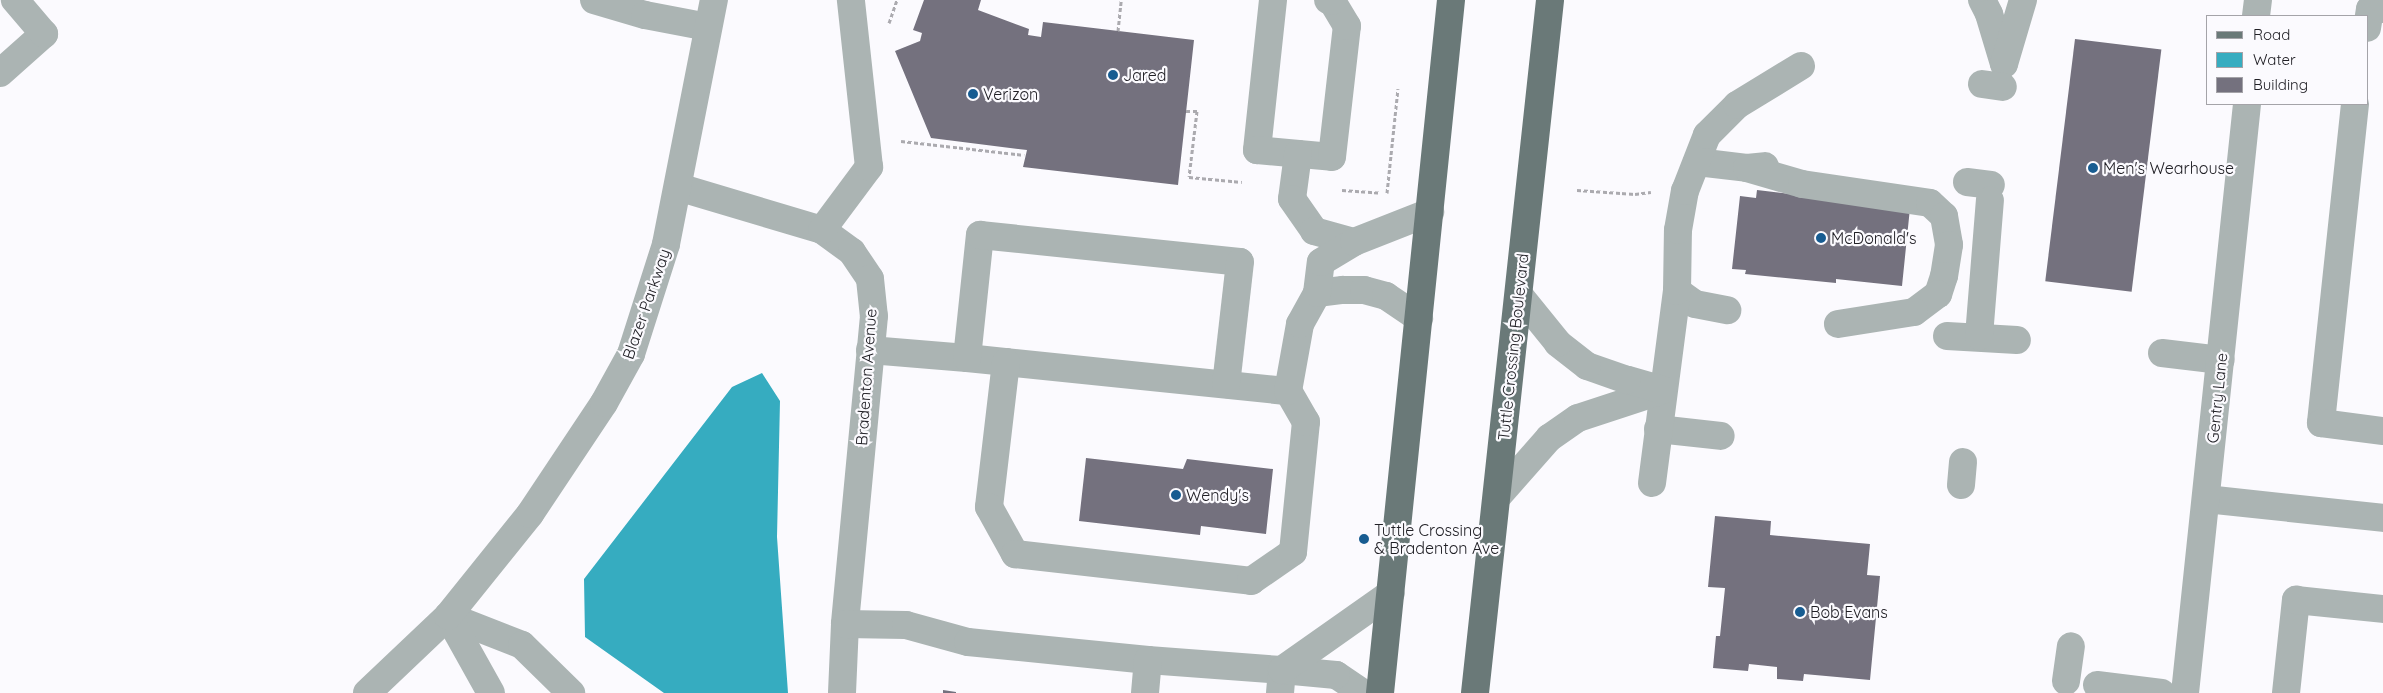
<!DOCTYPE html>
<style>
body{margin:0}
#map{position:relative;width:2383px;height:693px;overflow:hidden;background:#fbfafe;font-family:Quicksand,sans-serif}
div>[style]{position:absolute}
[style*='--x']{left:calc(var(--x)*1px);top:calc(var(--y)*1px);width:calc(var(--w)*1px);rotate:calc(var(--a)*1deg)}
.water>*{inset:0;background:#36acc0}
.building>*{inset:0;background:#74717e;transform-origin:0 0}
.path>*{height:3px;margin-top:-1.5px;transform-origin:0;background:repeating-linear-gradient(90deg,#abaaaf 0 4px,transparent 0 6.5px)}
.minor>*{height:28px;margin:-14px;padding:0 14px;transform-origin:14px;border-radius:14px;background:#abb4b3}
.major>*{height:28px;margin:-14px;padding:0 14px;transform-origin:14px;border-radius:14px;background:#6a7978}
.dots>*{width:14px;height:14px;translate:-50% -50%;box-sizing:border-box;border:2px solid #fbfafe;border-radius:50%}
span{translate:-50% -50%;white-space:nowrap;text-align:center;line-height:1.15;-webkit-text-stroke:4.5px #fbfafe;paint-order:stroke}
.poi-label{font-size:16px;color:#212026}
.left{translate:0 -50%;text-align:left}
.street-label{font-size:16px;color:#212026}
.legend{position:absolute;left:2206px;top:15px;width:162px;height:90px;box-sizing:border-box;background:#fbfafe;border:1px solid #a4a3a8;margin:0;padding:6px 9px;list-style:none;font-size:15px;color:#212026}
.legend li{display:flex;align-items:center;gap:10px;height:25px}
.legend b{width:25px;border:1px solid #a4a3a8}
</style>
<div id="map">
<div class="water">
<i style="clip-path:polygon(762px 373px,780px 401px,777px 537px,788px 693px,664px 693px,585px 637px,584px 579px,732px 387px)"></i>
</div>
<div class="building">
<i style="clip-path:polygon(924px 0,981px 0,978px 10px,1029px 29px,1028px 35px,1041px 37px,1043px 22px,1194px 40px,1178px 185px,1023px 167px,1027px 150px,931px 138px,895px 51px,920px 41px,922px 33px,913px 30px)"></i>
<i style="left:2075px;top:39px;width:87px;height:244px;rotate:7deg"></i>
<i style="clip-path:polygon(1757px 190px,1910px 208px,1902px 286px,1836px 279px,1836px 283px,1745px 274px,1746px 270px,1732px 269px,1740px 196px,1756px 198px)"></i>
<i style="clip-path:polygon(1086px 458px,1183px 469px,1187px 459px,1273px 469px,1266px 534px,1201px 526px,1200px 535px,1079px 521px)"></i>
<i style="clip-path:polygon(1715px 516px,1771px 521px,1770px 535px,1870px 544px,1867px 575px,1880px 576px,1870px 680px,1804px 674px,1803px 681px,1777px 679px,1777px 667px,1749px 664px,1748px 671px,1713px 668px,1716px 636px,1720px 636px,1725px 588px,1708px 587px)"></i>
<i style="clip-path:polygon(943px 690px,956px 692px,956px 693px,943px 693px)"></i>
</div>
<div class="path">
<i style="--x:889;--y:23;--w:24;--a:-71"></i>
<i style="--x:1118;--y:31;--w:31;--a:-84"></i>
<i style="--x:1186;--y:111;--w:11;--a:0"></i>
<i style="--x:1197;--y:111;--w:66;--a:96.9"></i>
<i style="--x:1189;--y:177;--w:53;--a:5.4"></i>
<i style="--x:901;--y:141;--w:124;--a:6.5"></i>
<i style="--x:1342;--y:190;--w:39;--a:4"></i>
<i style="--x:1577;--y:190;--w:58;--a:3.9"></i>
<i style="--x:1635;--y:194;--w:16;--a:-7"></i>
<i style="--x:1387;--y:193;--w:105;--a:-84"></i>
</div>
<div class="minor">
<i style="--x:594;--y:0;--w:53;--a:16.4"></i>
<i style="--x:645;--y:15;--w:64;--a:10.8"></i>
<i style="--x:1273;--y:0;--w:151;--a:96.1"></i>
<i style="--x:1257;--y:150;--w:75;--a:5.3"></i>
<i style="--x:1332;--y:157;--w:132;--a:-83.5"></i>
<i style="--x:1347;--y:26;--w:29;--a:-121"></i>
<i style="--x:1332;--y:1;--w:4;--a:-166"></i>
<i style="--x:1982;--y:0;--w:16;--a:63"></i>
<i style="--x:1989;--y:14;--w:52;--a:73.3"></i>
<i style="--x:2256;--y:16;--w:16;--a:-83"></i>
<i style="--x:2367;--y:28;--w:19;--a:-81"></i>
<i style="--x:2370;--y:9;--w:13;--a:0"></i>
<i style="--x:2004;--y:64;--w:67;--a:-73.5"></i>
<i style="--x:0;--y:73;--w:59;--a:-41.6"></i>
<i style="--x:44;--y:34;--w:45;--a:-130.5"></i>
<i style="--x:1982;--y:84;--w:21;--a:8"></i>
<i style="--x:2355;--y:104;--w:321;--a:96.1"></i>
<i style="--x:2321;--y:423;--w:63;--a:7.4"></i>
<i style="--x:1298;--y:154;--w:45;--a:97.6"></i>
<i style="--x:1292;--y:199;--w:39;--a:55"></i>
<i style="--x:1314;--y:231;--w:41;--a:15.4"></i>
<i style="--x:1697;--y:162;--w:50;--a:6.8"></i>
<i style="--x:1747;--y:168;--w:18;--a:-6"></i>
<i style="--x:1747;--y:168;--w:57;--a:16.2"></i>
<i style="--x:1802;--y:184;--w:129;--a:8.4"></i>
<i style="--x:1930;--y:203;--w:19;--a:43"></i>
<i style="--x:1944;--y:216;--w:29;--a:80"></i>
<i style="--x:1949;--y:245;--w:31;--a:99"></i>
<i style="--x:1944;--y:276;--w:19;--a:108"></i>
<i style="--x:1938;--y:294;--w:30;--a:143"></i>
<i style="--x:1914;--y:312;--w:77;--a:171"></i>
<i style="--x:1967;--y:182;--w:24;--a:7"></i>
<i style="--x:678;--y:187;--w:150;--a:16.6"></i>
<i style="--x:822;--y:230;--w:37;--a:36"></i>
<i style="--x:852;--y:252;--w:32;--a:56"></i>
<i style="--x:870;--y:279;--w:37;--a:84"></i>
<i style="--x:874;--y:316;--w:309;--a:95.4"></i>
<i style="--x:845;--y:624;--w:69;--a:92.5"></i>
<i style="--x:822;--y:230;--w:79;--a:-53.3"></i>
<i style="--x:869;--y:167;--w:168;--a:-96.2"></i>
<i style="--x:1677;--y:291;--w:22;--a:36"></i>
<i style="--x:1695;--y:304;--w:33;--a:11"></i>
<i style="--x:1317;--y:293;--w:26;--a:-7"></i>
<i style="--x:1343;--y:290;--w:21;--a:0"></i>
<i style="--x:1364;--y:290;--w:23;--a:15"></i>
<i style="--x:1386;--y:296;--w:40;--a:34"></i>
<i style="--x:1947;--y:336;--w:70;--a:3.3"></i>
<i style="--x:1979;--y:336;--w:136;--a:-85.4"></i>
<i style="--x:870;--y:350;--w:97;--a:4.7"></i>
<i style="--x:967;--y:358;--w:323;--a:5.9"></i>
<i style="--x:2162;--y:353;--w:59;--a:6.8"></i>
<i style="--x:967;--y:358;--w:124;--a:-84"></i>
<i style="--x:980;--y:235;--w:261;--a:5.9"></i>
<i style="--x:1240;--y:262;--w:123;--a:96.5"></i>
<i style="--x:1006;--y:362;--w:146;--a:96.7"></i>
<i style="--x:989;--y:507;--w:54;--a:61"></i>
<i style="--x:1015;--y:554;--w:238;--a:6.5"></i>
<i style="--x:1251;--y:581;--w:51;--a:-34.6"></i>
<i style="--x:1293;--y:552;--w:131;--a:-84.3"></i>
<i style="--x:1306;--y:422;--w:36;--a:-120"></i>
<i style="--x:1288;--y:391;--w:68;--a:-79.8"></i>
<i style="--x:1300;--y:324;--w:35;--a:-61"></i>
<i style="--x:1317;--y:293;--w:31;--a:-83"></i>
<i style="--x:1321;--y:262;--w:39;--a:-31"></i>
<i style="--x:1354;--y:242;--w:82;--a:-21.5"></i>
<i style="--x:1658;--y:429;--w:63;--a:6.3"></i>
<i style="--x:1652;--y:483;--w:194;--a:-82.6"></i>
<i style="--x:1677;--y:291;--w:61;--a:-89.1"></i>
<i style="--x:1678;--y:230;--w:40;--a:-80"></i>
<i style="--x:1685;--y:191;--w:60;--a:-68.6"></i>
<i style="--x:1707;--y:135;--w:42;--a:-45"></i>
<i style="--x:1737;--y:105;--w:75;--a:-31.4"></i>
<i style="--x:1961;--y:485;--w:23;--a:-85"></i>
<i style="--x:1497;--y:497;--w:79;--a:-48.6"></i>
<i style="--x:1549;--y:438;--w:35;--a:-35"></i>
<i style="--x:1578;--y:418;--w:89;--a:-18.2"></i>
<i style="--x:1663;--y:390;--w:37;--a:-164"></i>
<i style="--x:1627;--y:380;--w:42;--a:-160.7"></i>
<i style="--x:1587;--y:366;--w:37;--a:-142"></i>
<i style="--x:1558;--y:343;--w:62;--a:-129.1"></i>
<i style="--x:2206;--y:499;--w:178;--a:6.1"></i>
<i style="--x:448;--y:616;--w:79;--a:21.4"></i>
<i style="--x:522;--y:645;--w:69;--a:44.4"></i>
<i style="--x:448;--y:616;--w:88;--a:60.8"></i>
<i style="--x:845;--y:624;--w:61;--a:0.9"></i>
<i style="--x:906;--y:625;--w:64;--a:15.3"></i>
<i style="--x:968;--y:642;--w:181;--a:5.7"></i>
<i style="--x:1148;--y:660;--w:134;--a:4.3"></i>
<i style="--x:1282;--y:670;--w:23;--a:95"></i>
<i style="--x:2066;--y:681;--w:35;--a:-82"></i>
<i style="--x:2097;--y:685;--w:65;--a:7"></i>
<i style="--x:367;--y:693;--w:112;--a:-43.5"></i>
<i style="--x:448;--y:616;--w:131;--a:-51.2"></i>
<i style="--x:530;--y:514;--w:133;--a:-56.3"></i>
<i style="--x:604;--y:403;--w:56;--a:-61.1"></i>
<i style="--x:631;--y:354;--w:115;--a:-72.3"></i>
<i style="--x:666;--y:244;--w:249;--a:-78.9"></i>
<i style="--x:1145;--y:693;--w:33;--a:-85"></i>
<i style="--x:1363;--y:693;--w:32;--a:-146"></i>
<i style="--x:1336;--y:675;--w:54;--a:-174.7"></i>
<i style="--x:1282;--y:670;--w:133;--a:-35.2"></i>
<i style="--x:2185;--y:693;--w:592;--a:-83.99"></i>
<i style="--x:2286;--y:693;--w:94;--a:-83.9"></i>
<i style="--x:2296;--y:600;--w:87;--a:5.9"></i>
</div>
<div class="major">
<i style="--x:1380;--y:693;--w:697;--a:-84.15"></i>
<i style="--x:1475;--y:693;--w:697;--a:-83.82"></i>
</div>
<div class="dots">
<i style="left:1113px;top:75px;background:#175c91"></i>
<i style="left:973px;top:94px;background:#175c91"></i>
<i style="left:2093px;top:168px;background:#175c91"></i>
<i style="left:1821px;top:238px;background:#175c91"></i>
<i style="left:1176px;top:495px;background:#175c91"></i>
<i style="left:1364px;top:539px;background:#175c91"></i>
<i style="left:1800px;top:612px;background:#175c91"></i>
</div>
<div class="poi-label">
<span class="left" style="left:1123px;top:75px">Jared</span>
<span class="left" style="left:983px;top:94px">Verizon</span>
<span class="left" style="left:2103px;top:168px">Men's Wearhouse</span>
<span class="left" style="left:1831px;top:238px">McDonald's</span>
<span class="left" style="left:1186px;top:495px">Wendy's</span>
<span class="left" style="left:1374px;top:539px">Tuttle Crossing<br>&amp; Bradenton Ave</span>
<span class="left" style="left:1810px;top:612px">Bob Evans</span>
</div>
<div class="street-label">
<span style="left:646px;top:304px;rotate:-71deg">Blazer Parkway</span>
<span style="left:1513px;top:347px;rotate:-84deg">Tuttle Crossing Boulevard</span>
<span style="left:866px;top:377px;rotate:-86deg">Bradenton Avenue</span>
<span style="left:2217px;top:398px;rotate:-84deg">Gentry Lane</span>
</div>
<ul class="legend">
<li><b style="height:6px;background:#6a7978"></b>Road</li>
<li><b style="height:14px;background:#36acc0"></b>Water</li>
<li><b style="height:14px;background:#74717e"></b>Building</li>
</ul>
</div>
